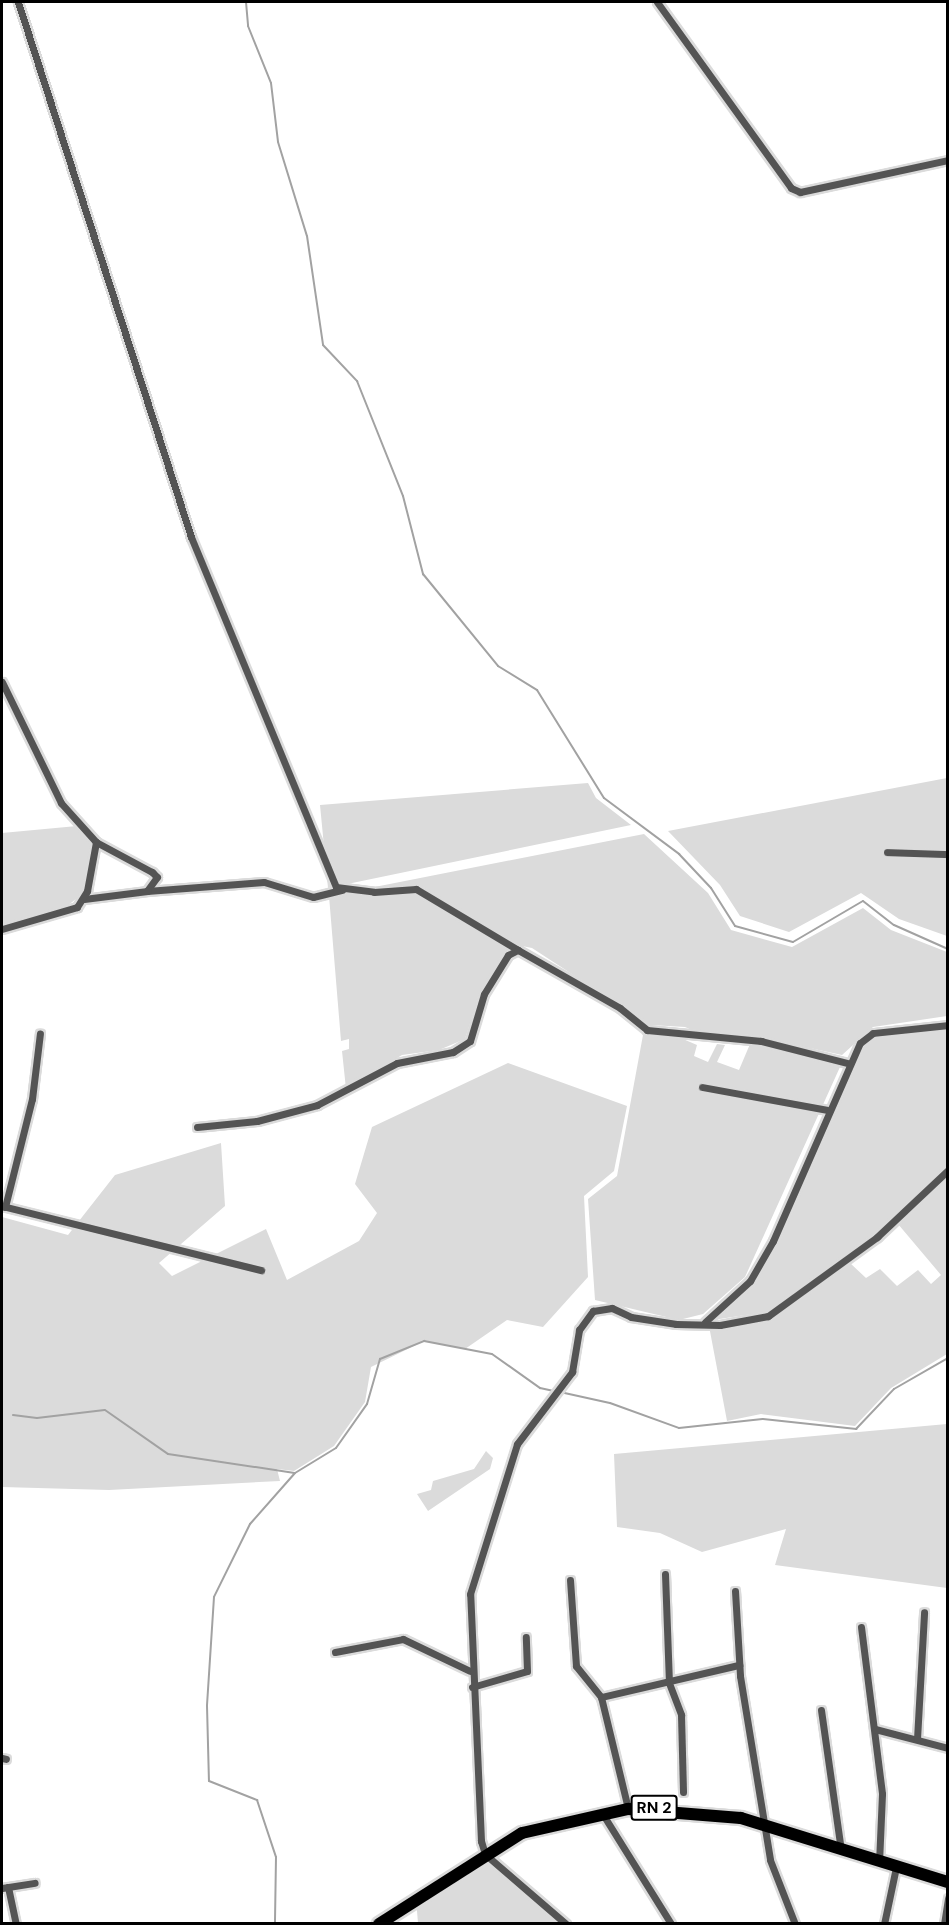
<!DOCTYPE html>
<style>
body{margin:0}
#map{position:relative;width:949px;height:1925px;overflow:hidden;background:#fff;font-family:"DM Sans",sans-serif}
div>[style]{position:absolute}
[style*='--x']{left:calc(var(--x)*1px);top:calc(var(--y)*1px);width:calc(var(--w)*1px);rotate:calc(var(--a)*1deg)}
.green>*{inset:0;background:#dbdbdb}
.stream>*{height:2px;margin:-1px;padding:0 1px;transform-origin:1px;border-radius:1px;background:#a2a2a2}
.roads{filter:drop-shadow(2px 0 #dbdbdb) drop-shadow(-2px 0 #dbdbdb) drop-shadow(0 2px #dbdbdb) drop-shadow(0 -2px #dbdbdb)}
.minor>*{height:7px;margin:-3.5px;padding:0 3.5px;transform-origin:3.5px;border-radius:3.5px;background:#545454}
.trunk>*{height:12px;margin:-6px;padding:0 6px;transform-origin:6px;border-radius:6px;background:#000}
span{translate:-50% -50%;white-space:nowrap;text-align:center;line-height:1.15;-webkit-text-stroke:6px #fff;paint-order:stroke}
.shield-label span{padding:2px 4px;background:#fff;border:2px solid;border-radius:4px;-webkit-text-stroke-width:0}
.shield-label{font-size:16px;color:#000;font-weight:700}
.frame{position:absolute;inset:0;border:3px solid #000;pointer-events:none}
</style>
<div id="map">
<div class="green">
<i style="clip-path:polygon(947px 778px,947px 936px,899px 919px,861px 893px,789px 932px,740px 916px,720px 885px,668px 831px)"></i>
<i style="clip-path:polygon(588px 783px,596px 798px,631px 825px,328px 888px,320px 805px)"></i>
<i style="clip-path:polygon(77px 826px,92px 842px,82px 894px,61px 911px,2px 924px,2px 833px)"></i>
<i style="clip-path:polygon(644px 834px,708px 893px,731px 930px,792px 947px,863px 908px,891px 930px,947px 952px,947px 1016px,873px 1027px,842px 1055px,744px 1034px,703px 1035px,685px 1027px,650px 1025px,532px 948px,512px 944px,481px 990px,465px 1039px,439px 1050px,402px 1055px,346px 1089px,342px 1051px,349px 1049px,349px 1039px,341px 1041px,329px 896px)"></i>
<i style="clip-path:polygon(947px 1028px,947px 1166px,872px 1237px,793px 1297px,765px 1312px,713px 1320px,752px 1283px,862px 1046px,874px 1036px)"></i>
<i style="clip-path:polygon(643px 1035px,676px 1036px,697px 1045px,694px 1056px,708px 1062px,717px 1044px,725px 1045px,717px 1062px,739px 1070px,750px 1044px,840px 1067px,745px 1277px,703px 1314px,679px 1320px,595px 1300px,588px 1199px,617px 1176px)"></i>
<i style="clip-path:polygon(508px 1063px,627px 1106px,614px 1171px,584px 1196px,588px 1277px,543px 1327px,507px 1320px,465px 1349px,424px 1341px,371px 1367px,365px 1402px,334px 1446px,294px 1471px,277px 1469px,280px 1481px,109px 1490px,2px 1487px,2px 1217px,68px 1235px,115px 1175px,221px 1143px,225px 1206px,159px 1263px,172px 1276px,266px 1229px,287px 1280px,359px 1241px,377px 1213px,355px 1184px,372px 1127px)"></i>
<i style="clip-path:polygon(947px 1175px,947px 1354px,891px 1388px,855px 1426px,761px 1414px,727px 1421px,709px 1326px,770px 1318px,850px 1263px,866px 1278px,880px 1269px,897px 1286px,918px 1270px,931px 1284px,941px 1275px,898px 1224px)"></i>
<i style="clip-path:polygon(947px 1424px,947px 1588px,775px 1565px,786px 1529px,702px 1552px,660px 1533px,617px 1527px,614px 1454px)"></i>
<i style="clip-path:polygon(486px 1451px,493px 1458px,490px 1469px,428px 1511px,417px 1494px,431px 1490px,433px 1481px,474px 1469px)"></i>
<i style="clip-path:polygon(485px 1854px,562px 1923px,418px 1923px,416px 1899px)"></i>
</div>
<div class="stream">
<i style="--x:246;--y:2;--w:24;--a:85"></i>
<i style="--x:248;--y:26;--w:61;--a:68"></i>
<i style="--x:271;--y:83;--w:59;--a:83.2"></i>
<i style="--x:278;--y:142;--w:98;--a:72.9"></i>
<i style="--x:307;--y:236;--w:110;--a:81.6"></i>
<i style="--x:323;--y:345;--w:50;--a:46.6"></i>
<i style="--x:357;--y:381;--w:124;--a:68.2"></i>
<i style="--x:403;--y:496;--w:81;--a:75.6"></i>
<i style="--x:423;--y:574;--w:119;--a:50.8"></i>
<i style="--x:498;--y:666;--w:46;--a:31.6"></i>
<i style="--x:537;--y:690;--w:127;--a:58.2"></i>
<i style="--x:604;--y:798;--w:94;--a:36.7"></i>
<i style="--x:679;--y:854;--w:47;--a:46.7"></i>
<i style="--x:711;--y:888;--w:45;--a:57.7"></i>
<i style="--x:735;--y:926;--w:60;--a:15.4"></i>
<i style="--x:793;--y:942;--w:81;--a:-30.4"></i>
<i style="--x:863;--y:901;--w:39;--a:38"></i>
<i style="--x:894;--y:925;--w:59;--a:24"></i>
<i style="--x:560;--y:1392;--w:51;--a:12.4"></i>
<i style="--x:610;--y:1403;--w:73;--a:19.9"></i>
<i style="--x:679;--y:1428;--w:84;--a:-6.1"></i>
<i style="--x:763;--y:1419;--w:94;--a:6.1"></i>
<i style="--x:856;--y:1429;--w:55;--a:-46.5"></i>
<i style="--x:894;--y:1389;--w:62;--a:-29.9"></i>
<i style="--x:13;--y:1415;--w:24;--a:7"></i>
<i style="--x:37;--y:1418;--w:68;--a:-6.7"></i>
<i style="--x:105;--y:1410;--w:77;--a:34.9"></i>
<i style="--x:168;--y:1454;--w:128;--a:8.5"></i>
<i style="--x:295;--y:1473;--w:68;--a:131.4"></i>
<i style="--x:250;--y:1524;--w:81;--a:116.3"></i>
<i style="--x:214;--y:1597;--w:109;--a:93.7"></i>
<i style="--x:207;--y:1706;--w:75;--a:88.5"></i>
<i style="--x:209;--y:1781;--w:52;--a:21.6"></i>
<i style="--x:257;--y:1800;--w:60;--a:71.6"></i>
<i style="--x:276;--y:1857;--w:67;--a:90.9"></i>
<i style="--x:295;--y:1473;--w:48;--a:-31.4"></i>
<i style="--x:336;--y:1448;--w:54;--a:-54.8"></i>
<i style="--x:367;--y:1404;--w:47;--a:-73.9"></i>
<i style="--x:380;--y:1359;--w:48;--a:-22.2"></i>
<i style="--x:424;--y:1341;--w:69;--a:10.8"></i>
<i style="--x:492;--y:1354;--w:59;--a:35.3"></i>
<i style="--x:540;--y:1388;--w:14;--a:12"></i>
</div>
<div class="roads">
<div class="minor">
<i style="--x:18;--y:2;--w:562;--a:72.08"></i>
<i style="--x:191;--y:537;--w:379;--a:67.5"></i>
<i style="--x:336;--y:887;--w:38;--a:7"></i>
<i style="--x:374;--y:892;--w:42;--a:-4.1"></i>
<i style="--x:416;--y:889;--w:119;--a:30.9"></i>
<i style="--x:657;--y:2;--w:229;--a:54.2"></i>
<i style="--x:791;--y:188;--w:10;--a:24"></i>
<i style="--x:800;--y:192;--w:151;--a:-12.2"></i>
<i style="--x:2;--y:682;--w:135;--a:64"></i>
<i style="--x:61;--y:803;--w:52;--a:48.1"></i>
<i style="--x:96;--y:842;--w:64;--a:28.2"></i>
<i style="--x:152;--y:872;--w:7;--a:45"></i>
<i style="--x:157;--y:877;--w:17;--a:126"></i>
<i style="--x:147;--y:891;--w:117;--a:-4.4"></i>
<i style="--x:264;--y:882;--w:51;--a:17"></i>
<i style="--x:313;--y:897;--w:30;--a:-14"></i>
<i style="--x:887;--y:852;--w:61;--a:1.9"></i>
<i style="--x:84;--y:899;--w:64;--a:-7.2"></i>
<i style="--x:2;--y:929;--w:78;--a:-16.3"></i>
<i style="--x:77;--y:907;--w:19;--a:-58"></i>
<i style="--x:87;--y:891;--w:50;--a:-79.6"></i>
<i style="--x:702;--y:1087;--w:127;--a:10.4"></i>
<i style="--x:197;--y:1127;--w:60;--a:-5.7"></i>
<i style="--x:257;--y:1121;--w:62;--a:-14.9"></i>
<i style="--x:317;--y:1105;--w:90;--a:-27.7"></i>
<i style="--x:397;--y:1063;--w:57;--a:-11.1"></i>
<i style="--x:453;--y:1052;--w:20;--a:-33"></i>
<i style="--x:470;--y:1041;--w:49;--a:-73.4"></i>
<i style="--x:484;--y:994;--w:46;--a:-58.4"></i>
<i style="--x:508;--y:955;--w:11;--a:-27"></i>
<i style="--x:518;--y:950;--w:117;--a:29.6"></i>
<i style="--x:620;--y:1008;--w:35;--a:39"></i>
<i style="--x:647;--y:1030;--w:115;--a:5.5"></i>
<i style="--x:761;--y:1041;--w:89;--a:14.3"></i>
<i style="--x:2;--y:1206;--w:267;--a:13.9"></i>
<i style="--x:5;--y:1207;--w:111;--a:-76"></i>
<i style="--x:32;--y:1099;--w:66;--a:-83.1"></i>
<i style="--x:705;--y:1322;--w:61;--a:-42.3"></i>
<i style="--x:750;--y:1281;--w:46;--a:-60.1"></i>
<i style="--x:773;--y:1241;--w:216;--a:-66.3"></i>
<i style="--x:860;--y:1043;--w:16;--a:-38"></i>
<i style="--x:873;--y:1033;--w:75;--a:-6.1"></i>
<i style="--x:665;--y:1574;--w:109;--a:87.9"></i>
<i style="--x:669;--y:1683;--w:34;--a:69"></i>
<i style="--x:681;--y:1715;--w:77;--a:88.5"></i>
<i style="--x:570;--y:1580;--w:86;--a:86"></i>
<i style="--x:576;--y:1666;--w:40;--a:51"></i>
<i style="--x:601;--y:1697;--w:115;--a:76.4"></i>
<i style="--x:735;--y:1591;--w:85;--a:86.6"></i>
<i style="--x:740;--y:1676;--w:186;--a:80.7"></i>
<i style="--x:770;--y:1860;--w:69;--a:68.7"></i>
<i style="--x:861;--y:1627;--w:168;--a:82.8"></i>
<i style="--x:882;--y:1794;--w:68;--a:92.5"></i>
<i style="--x:335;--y:1652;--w:69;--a:-10.8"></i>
<i style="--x:403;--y:1639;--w:74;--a:25.5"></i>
<i style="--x:472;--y:1687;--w:57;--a:-16.2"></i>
<i style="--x:527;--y:1671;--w:34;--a:-92"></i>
<i style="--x:601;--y:1697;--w:142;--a:-13.1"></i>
<i style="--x:821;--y:1710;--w:142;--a:81.9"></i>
<i style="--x:875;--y:1729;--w:75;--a:14.6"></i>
<i style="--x:917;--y:1739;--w:127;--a:-86.8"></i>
<i style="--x:2;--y:1758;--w:4;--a:14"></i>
<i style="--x:602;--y:1813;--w:131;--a:58.1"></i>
<i style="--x:8;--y:1887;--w:38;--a:78"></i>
<i style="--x:2;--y:1888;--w:33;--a:-9"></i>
<i style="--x:566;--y:1924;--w:107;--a:-139.2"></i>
<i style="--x:485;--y:1854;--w:14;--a:-107"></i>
<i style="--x:481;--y:1841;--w:247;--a:-92.5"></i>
<i style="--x:470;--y:1594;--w:157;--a:-72.6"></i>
<i style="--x:517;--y:1444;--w:91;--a:-52.6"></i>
<i style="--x:572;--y:1372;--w:43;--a:-80.5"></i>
<i style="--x:579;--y:1330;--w:24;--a:-54"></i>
<i style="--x:593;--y:1311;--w:19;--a:-9"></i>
<i style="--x:612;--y:1308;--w:21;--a:25"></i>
<i style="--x:631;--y:1317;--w:46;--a:8.8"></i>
<i style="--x:676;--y:1324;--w:44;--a:1.3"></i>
<i style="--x:720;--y:1325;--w:49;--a:-10.6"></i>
<i style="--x:768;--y:1316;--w:135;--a:-35.9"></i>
<i style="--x:877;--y:1237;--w:98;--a:-43.3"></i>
<i style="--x:884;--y:1924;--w:58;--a:-78.1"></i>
<i style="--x:944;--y:1924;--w:26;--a:-81"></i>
</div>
<div class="trunk">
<i style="--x:379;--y:1924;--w:169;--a:-32.5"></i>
<i style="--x:522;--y:1833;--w:109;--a:-12.8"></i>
<i style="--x:628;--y:1809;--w:113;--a:4.6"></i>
<i style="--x:741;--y:1818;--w:217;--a:17.2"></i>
</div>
</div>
<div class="shield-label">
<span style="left:654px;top:1808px">RN 2</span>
</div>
<div class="frame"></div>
</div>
